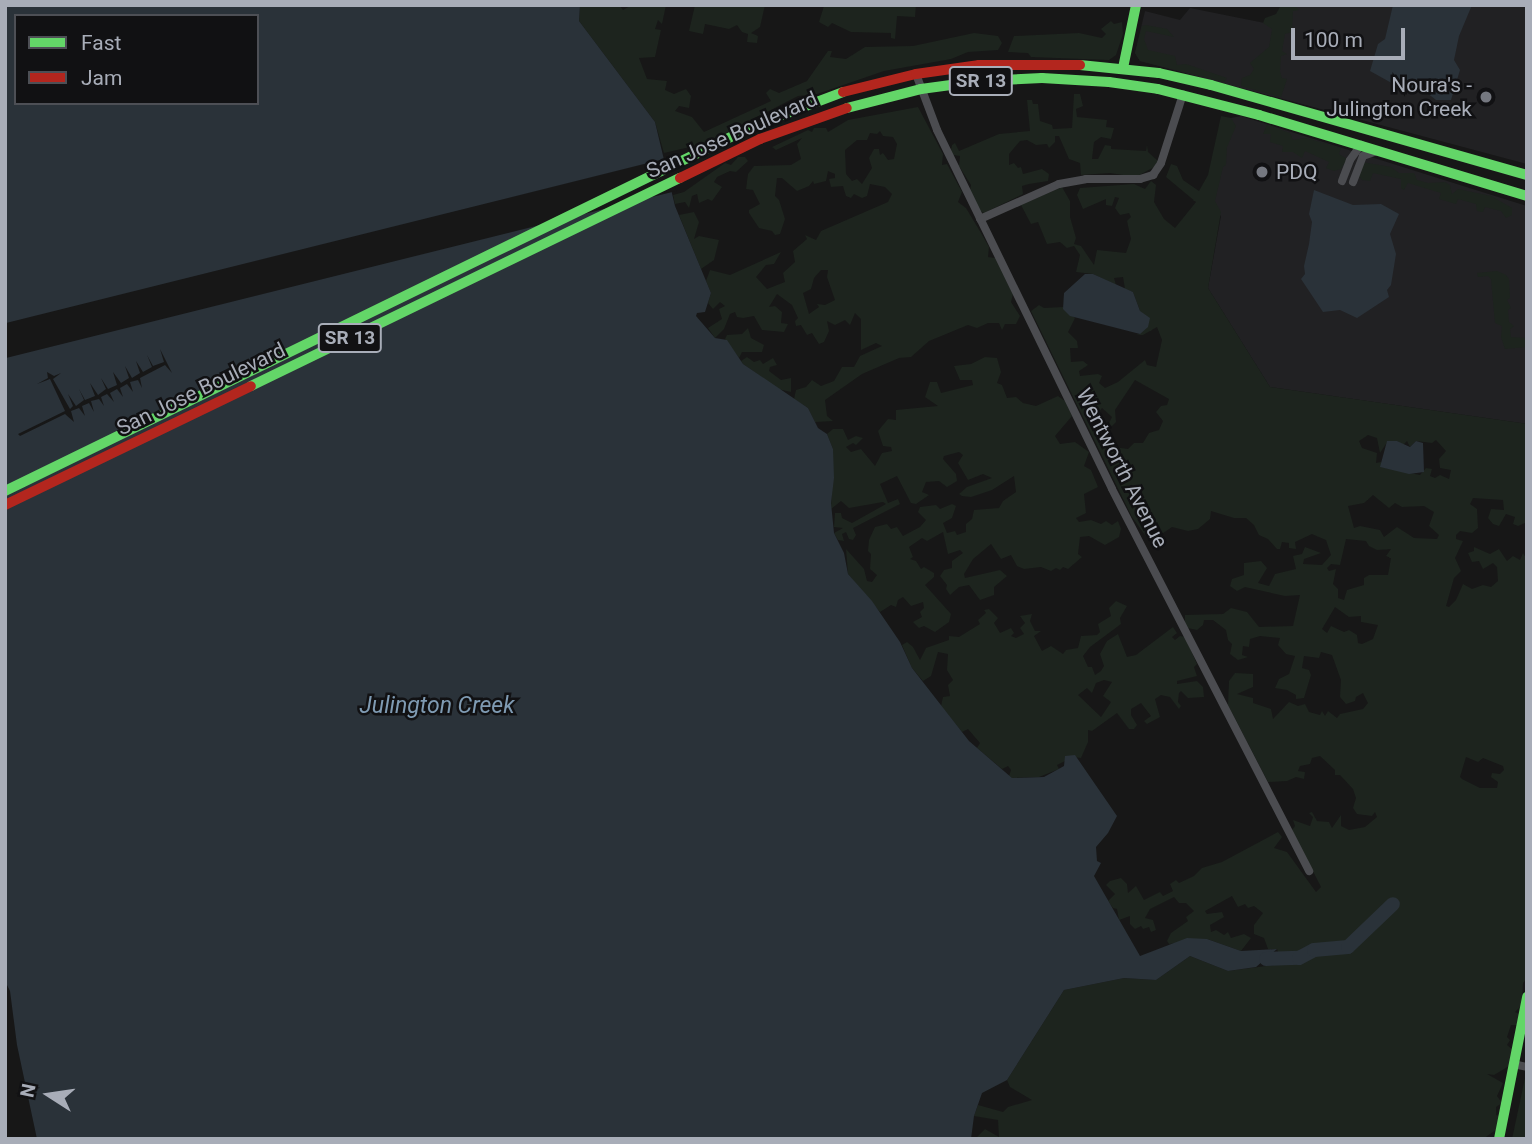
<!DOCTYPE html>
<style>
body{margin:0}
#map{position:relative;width:1532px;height:1144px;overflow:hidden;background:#171717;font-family:Roboto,sans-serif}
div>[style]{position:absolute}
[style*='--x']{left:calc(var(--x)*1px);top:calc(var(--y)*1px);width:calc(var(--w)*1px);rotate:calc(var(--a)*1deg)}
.built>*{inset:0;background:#212123}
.green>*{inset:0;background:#1d241e}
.water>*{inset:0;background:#2a3239}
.pier>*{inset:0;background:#171717;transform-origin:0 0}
.river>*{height:14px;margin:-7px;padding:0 7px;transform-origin:7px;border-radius:7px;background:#2a3239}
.street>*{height:8px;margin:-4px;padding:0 4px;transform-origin:4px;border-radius:4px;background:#4b4c50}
.fast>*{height:10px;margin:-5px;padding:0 5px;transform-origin:5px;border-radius:5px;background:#63d668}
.jam>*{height:10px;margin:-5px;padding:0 5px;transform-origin:5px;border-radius:5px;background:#b3261e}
.dots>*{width:19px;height:19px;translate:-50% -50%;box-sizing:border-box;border:4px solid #111113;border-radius:50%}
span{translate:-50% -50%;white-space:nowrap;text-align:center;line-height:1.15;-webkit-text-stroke:5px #111113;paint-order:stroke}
.shield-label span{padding:2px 5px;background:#111113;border:2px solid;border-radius:5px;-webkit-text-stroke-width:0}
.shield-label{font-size:19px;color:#a8adb8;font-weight:700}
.poi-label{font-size:21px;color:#a8adb8}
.right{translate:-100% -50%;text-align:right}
.left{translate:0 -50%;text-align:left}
.street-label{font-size:21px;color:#a8adb8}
.water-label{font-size:23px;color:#7f9bb3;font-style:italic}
.frame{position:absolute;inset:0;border:7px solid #a8adb8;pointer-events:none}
.legend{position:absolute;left:14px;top:14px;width:245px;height:91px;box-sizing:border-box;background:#111113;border:2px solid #4d4f55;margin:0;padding:9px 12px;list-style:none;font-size:21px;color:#a8adb8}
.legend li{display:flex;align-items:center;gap:14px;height:35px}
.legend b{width:35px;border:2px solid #4d4f55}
.north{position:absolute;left:14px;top:1060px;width:70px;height:70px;-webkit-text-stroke:5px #111113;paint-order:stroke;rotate:282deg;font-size:19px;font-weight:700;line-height:28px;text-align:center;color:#a8adb8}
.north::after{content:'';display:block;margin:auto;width:24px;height:32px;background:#a8adb8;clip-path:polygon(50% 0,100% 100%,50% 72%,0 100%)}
.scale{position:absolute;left:1291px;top:28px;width:114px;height:32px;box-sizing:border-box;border:4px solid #a8adb8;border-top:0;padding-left:9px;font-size:21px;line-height:24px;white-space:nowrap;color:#a8adb8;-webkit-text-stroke:5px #111113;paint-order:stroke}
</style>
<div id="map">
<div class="built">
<i style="clip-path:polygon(1294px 5px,1527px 5px,1527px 164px,1140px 61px,1135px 53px,1145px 11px,1180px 20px,1190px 8px,1289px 28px)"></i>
<i style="clip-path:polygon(1241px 116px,1527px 206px,1527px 424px,1270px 387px,1208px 288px,1221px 216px,1212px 208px,1231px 118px)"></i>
</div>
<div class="green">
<i style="clip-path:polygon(580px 5px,619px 5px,623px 10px,632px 5px,666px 5px,662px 24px,658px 20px,655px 29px,661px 30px,655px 57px,639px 58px,647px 79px,667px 81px,665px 90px,674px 94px,686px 89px,691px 96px,689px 108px,679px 106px,675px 111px,692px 117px,704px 132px,771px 101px,766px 93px,770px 89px,779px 93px,807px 81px,828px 51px,832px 51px,830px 57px,846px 59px,865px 47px,913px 46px,974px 33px,998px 36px,1002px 43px,998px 50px,968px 52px,951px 59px,884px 71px,817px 94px,798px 96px,707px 143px,664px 153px,655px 122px,579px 21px)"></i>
<i style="clip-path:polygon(695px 5px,765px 5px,760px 27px,751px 33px,758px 36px,757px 43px,747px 42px,748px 34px,742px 32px,737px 25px,729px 29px,705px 24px,703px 34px,689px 31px)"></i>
<i style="clip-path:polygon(835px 5px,916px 5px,915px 17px,897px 16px,895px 39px,891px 38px,891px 33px,851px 32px,832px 23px,828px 27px,819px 22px,824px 6px)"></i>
<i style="clip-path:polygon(1281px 5px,1294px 5px,1299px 10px,1293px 11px,1292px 32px,1285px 34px,1282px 51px,1287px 54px,1281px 56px,1280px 71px,1282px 78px,1287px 79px,1281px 97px,1241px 86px,1242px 78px,1250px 75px,1254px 69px,1250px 63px,1269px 47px,1272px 29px,1263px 23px,1265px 18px,1276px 14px)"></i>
<i style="clip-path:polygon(1111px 21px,1114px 24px,1122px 22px,1123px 34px,1116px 55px,1109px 60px,1031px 57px,1028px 53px,1008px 52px,1014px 36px,1079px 33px,1102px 38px,1106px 34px,1101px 29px)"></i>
<i style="clip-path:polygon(1146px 25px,1167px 29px,1174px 37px,1146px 31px,1144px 39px,1148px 50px,1175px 56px,1177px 65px,1186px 64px,1227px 78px,1224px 82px,1140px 61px,1135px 53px,1142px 26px)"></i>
<i style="clip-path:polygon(1074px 94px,1080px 94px,1083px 106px,1076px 109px,1077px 117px,1107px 120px,1106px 127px,1114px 128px,1111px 139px,1101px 137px,1094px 142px,1092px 159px,1098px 159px,1105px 145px,1111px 146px,1111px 149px,1146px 151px,1147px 145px,1148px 152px,1158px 161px,1154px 167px,1136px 177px,1110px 173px,1081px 175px,1080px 163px,1069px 159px,1059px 136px,1055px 136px,1055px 142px,1049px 148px,1047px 144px,1036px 145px,1027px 140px,1020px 141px,1009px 154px,1009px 165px,1014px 163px,1018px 168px,1021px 167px,1023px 174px,1042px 169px,1049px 174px,1048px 181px,1029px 184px,1022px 186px,1023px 194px,984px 213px,980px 211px,970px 190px,971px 185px,959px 166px,960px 156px,953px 155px,951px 150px,952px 145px,955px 143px,959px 151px,999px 134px,1030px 131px,1027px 100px,1032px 100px,1033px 104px,1038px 104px,1040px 121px,1052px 125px,1053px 129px,1072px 128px)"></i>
<i style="clip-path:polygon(evenodd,918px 107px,943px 154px,942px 165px,947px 164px,962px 192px,958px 202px,966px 208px,981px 233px,989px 247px,988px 257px,995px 258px,1013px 294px,1011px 302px,1020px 316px,1016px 324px,1005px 324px,1002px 330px,999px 323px,988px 323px,977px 328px,968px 325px,929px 341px,911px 357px,899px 358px,862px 374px,825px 400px,827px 416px,833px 421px,815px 422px,808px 408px,794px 399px,796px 390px,806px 387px,812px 380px,821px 386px,834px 381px,842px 367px,854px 367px,860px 356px,882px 346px,876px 343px,861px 350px,861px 319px,855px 313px,850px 325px,845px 320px,835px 325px,827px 321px,829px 331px,824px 342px,819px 344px,812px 333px,807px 335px,801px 325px,796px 326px,795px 321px,798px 318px,792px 305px,777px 294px,769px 307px,775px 306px,782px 312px,781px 323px,788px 324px,784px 332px,762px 330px,754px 316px,743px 318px,737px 317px,735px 312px,730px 314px,724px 329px,715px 338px,708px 328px,722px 319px,719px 309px,725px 306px,720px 302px,713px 309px,708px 303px,711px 293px,706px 281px,710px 270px,730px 275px,781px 252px,774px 264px,766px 265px,756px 277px,767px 289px,785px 282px,783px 273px,795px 262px,793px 251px,807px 239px,805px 235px,816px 240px,821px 231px,888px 202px,892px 194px,885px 187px,870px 184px,867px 196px,862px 198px,854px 194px,851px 198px,846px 196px,843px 186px,831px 187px,829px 179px,835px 178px,835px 174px,828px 171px,826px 181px,814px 184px,813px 181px,809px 186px,797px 191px,782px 178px,777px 178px,775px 196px,779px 200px,785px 219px,780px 234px,775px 235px,772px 231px,759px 228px,749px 213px,749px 210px,760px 204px,753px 190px,746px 189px,748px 174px,754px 166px,791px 165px,801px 159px,797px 144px,802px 138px,776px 150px,772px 147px,808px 130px,812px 132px,814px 128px,826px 128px,828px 132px,848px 120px,918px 107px,880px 131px,883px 136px,893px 137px,897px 144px,894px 159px,888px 160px,883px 153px,880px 155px,879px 149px,874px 149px,869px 158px,872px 168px,862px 184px,857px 179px,852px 181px,846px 174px,845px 150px,857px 140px,867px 140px,870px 133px,877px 134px,880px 131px,918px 107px,821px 270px,828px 270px,827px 277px,835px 300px,825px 305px,817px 304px,819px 307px,809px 314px,803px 293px,811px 289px,814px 278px,821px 270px)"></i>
<i style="clip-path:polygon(evenodd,1221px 116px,1231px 118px,1236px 126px,1227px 147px,1226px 165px,1223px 167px,1215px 201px,1221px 212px,1208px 288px,1270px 387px,1527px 424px,1527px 522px,1518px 526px,1513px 524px,1515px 517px,1506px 514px,1499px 526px,1493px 524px,1488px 518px,1491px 509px,1504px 510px,1503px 500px,1473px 498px,1470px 504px,1477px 509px,1478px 528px,1472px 533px,1460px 531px,1456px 535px,1456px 539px,1463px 541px,1455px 558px,1461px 571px,1454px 578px,1446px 606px,1449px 607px,1456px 600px,1463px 584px,1472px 589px,1483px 585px,1491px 587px,1498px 581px,1497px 567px,1493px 563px,1483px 569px,1479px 561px,1472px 562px,1468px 553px,1474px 551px,1474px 547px,1490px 554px,1499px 549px,1507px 561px,1513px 556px,1520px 560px,1523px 553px,1526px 558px,1527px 978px,1523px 983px,1522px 1005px,1515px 1012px,1519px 1014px,1517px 1025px,1511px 1025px,1507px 1037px,1510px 1040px,1507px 1045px,1513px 1050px,1509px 1066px,1494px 1075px,1487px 1074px,1503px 1083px,1497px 1096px,1502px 1103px,1496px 1107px,1496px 1115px,1500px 1116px,1497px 1129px,1483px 1139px,975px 1139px,985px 1129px,999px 1137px,998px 1120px,974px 1116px,978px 1105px,1003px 1112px,1008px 1107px,1032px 1100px,1010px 1087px,1007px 1080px,1064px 990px,1124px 978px,1156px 980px,1190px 956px,1228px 971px,1282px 964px,1277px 949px,1268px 949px,1264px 938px,1254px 934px,1254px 925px,1263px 913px,1254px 906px,1248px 908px,1245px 904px,1238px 907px,1232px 896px,1205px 911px,1207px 914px,1222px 912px,1224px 917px,1210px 925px,1211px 932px,1216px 930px,1224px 935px,1228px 932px,1231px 938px,1244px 934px,1251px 938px,1241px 951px,1207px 939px,1169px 944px,1167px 941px,1171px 933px,1188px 921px,1186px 917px,1194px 911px,1186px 903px,1179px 903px,1174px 897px,1150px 909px,1145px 918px,1153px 920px,1156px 930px,1151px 932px,1149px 927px,1143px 929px,1141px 926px,1135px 929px,1130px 924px,1130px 916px,1119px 920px,1117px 909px,1113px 908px,1108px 901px,1115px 894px,1106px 885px,1110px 881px,1121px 878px,1127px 884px,1128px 893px,1136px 886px,1144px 900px,1160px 892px,1163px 896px,1173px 891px,1170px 884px,1176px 880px,1179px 883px,1194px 876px,1202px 868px,1222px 862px,1278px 832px,1282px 837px,1274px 848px,1287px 852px,1316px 892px,1321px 887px,1292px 830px,1295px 826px,1293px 820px,1310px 826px,1313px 817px,1309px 813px,1312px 812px,1317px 821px,1329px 822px,1332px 828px,1341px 815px,1341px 826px,1349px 830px,1365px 827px,1377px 817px,1375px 812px,1372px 816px,1357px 814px,1353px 808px,1356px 798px,1353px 789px,1340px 775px,1335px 775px,1335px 770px,1320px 756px,1312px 758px,1310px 764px,1300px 766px,1298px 771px,1305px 772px,1304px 779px,1296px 777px,1287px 781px,1268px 782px,1228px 705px,1229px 681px,1235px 673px,1253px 674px,1253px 687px,1237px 694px,1253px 698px,1253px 703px,1271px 709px,1273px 719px,1289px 702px,1298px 706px,1305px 704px,1309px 712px,1320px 715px,1322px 711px,1325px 716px,1328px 711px,1337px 718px,1340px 714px,1363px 709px,1368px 703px,1363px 693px,1356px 697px,1355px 701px,1346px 704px,1340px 697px,1341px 680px,1332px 655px,1321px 652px,1319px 658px,1304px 656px,1302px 668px,1309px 670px,1311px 675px,1304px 698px,1296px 699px,1296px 695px,1287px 690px,1275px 688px,1279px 679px,1289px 674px,1295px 656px,1286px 654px,1278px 645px,1280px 638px,1260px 636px,1250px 639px,1249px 647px,1243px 646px,1242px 655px,1248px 657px,1238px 660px,1230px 654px,1232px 644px,1228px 640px,1226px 630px,1213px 620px,1204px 620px,1203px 625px,1197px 630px,1188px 628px,1185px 623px,1185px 615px,1223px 614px,1231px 608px,1247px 612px,1259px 627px,1293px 626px,1300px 595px,1285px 596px,1245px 587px,1237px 591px,1230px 586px,1232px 579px,1244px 575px,1244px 563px,1261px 561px,1267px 568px,1258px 583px,1269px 586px,1275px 574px,1296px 569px,1293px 556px,1302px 554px,1305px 547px,1321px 553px,1304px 559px,1303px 564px,1322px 565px,1331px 555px,1326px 540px,1312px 534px,1295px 542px,1296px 549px,1289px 548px,1289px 543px,1282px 542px,1280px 549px,1277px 549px,1268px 539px,1259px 535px,1254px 525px,1246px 518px,1234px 518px,1211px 511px,1210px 519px,1198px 529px,1188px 531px,1172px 527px,1150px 542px,1132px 517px,1031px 311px,1039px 305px,1044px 308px,1063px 307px,1075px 318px,1068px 332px,1077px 341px,1078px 348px,1070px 348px,1071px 362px,1083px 361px,1088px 365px,1079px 371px,1080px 376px,1098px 374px,1102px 376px,1099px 383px,1105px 388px,1118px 382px,1145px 360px,1147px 365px,1156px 367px,1162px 340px,1157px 327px,1143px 335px,1136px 335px,1140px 334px,1140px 311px,1133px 292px,1125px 289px,1123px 277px,1114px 278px,1116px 285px,1093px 274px,1076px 272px,1080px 255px,1074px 246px,1067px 248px,1060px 242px,1047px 244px,1038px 222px,1031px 224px,1021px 205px,1062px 187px,1070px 201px,1070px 217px,1076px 238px,1074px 244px,1081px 246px,1094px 265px,1097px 250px,1126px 253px,1131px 239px,1127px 221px,1131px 217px,1129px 213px,1120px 215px,1115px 208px,1119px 198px,1115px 197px,1112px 206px,1106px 205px,1106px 199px,1083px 209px,1077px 195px,1080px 188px,1134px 184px,1145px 189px,1151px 181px,1156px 185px,1154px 202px,1164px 219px,1175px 228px,1196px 202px,1166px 177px,1171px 164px,1177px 166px,1183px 180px,1199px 191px,1208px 175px,1221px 116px,1135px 380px,1169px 399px,1167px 405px,1161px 406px,1156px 412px,1163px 421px,1159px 430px,1149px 433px,1143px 443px,1134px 443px,1128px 449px,1114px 447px,1114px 439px,1104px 435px,1106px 431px,1101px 424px,1104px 420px,1099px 412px,1102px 408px,1112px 417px,1108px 425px,1112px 426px,1116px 422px,1115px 410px,1135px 380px,1221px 116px,1368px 435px,1377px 438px,1380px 453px,1388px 441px,1397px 441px,1403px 445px,1407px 441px,1410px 447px,1416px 441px,1432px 443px,1436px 440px,1446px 451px,1439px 459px,1440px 468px,1451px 470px,1449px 479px,1440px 475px,1435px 478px,1430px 476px,1432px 469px,1426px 468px,1420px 475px,1381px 467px,1381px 462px,1376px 463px,1377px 453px,1362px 448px,1359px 441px,1368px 435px,1221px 116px,1373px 495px,1389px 508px,1395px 503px,1402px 507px,1424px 506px,1434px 512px,1429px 526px,1439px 535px,1437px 539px,1414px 538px,1397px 527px,1384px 537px,1380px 530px,1360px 526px,1354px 528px,1348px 506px,1364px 503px,1373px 495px,1221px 116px,1346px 539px,1366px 541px,1369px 546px,1377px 550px,1391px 549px,1386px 556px,1391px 558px,1388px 575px,1369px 575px,1364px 578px,1364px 585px,1347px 590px,1344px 600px,1338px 598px,1338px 589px,1333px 584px,1336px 569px,1329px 571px,1327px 568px,1331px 564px,1340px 565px,1346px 539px,1221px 116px,1335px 607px,1349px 617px,1361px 616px,1361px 622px,1378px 625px,1373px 639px,1362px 644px,1358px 643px,1357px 635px,1349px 630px,1344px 632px,1331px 626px,1327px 633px,1322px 629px,1335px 607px,1221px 116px,1466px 757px,1478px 762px,1483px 758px,1503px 766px,1504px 770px,1500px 774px,1492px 773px,1491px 777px,1498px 782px,1497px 788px,1480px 788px,1462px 779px,1460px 777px,1466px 757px)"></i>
<i style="clip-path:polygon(1267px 125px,1290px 133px,1293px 140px,1306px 138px,1341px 148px,1339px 154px,1347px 159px,1341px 169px,1334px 171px,1326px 168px,1329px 162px,1305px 151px,1302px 158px,1293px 152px,1282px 152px,1283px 146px,1270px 142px,1271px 134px,1263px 134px)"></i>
<i style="clip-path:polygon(738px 157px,745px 157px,748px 161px,736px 172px,730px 171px,717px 177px,714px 182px,722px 187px,712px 201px,708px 199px,699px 203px,697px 194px,692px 196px,689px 208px,685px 202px,675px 204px,673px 195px,684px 192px,725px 163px,731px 165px)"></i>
<i style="clip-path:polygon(1362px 162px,1391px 167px,1399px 173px,1414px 173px,1417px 180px,1428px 183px,1445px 182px,1450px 185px,1452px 194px,1458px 189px,1491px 196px,1512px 208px,1512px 215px,1506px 218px,1501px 211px,1485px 207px,1483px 212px,1477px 211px,1476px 204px,1458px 199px,1456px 204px,1439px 199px,1441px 193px,1408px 183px,1404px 190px,1401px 188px,1401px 179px,1373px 173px,1370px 181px,1362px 180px,1358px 175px)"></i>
<i style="clip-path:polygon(694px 212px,699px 222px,694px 239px,699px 236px,719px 240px,714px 260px,701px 269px,679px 215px)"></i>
<i style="clip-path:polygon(1497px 271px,1506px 275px,1509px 279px,1510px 298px,1507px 300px,1511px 308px,1508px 310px,1509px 322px,1514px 326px,1510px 329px,1511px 337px,1527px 338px,1527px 347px,1505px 349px,1501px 337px,1502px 326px,1495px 323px,1491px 279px,1488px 276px,1478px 277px,1477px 273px)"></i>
<i style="clip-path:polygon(748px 328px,751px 338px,764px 345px,762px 352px,742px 352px,739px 358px,725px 339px,727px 335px,742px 334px)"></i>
<i style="clip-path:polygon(747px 357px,754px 362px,760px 360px,763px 364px,773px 358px,777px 365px,770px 367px,769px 371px,781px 380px,791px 378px,791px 392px,778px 389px,743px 364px,741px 361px)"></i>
<i style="clip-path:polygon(985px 357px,997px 358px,1001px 372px,997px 383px,1002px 385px,1007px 398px,1016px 397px,1023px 403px,1036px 406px,1058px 396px,1065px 401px,1072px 416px,1055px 436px,1060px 444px,1075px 442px,1089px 452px,1084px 466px,1091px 470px,1098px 487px,1084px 494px,1086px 513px,1076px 518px,1079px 522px,1091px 520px,1101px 524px,1106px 521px,1112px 525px,1118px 521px,1121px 529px,1119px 537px,1105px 545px,1089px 536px,1080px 537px,1078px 554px,1082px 557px,1068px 569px,1063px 567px,1060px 570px,1056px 568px,1051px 571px,1041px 567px,1024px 569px,1017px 566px,1011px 555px,1001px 559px,991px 544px,973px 559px,964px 574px,965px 578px,1000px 570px,1007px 576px,994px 587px,994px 595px,980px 600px,969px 585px,959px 587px,950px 595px,946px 589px,947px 585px,940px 576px,944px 570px,952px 568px,952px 561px,963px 553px,960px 550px,948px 554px,943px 532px,927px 541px,922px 538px,909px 547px,913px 557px,910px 559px,916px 561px,921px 569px,924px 567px,934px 573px,934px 577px,925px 585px,951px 614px,949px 622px,935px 632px,924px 626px,919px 628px,913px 622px,922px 617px,920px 612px,924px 608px,923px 602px,911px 606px,903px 597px,898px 600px,896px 607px,891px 605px,880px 612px,848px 574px,846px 549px,864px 569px,867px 581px,872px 582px,877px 575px,870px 569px,871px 554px,868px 551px,869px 540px,875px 527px,887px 524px,891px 529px,897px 527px,903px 536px,920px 527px,926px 520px,918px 512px,920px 507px,936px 505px,940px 509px,952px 504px,956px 506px,952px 518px,943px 523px,947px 533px,955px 531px,957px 535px,966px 532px,966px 524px,972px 519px,974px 510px,999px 508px,1003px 501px,1016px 492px,1014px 476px,992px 490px,971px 497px,962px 496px,959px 494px,967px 487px,992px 478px,983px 474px,968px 480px,958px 463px,963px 455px,959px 452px,944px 456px,943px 459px,956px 474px,957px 481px,947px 487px,939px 481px,926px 482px,922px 492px,929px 495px,916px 504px,911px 503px,897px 476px,880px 484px,888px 503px,898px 499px,900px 504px,853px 528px,856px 535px,853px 540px,849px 539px,846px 532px,842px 534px,844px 541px,838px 540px,834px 533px,843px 528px,834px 527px,835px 513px,841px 513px,842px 518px,852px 523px,886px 504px,883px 502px,849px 508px,841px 501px,831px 509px,833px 449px,827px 434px,833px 429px,843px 429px,848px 440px,856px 436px,863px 438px,856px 445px,853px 443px,846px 447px,851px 452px,861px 449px,875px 466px,882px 453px,892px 451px,891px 447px,883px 446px,878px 431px,888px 419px,896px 420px,896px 410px,938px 406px,925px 397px,930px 382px,937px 382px,941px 393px,973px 385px,972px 380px,960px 380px,954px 366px,971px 364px)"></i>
<i style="clip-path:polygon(evenodd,1116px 601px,1127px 606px,1120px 618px,1121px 624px,1090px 647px,1083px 656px,1088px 667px,1092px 667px,1095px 675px,1101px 671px,1104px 666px,1100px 654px,1107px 641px,1118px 634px,1127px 657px,1136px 655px,1173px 627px,1177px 633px,1172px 637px,1175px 640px,1180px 636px,1185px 637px,1197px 664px,1194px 667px,1197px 676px,1177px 681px,1177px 684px,1197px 681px,1203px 687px,1204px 697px,1188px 698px,1181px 691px,1179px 693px,1178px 702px,1181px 706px,1179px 709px,1170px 697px,1161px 695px,1155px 699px,1160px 717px,1147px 724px,1144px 721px,1151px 716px,1141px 703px,1131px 709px,1131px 715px,1137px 725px,1134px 729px,1129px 729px,1117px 713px,1092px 731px,1088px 730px,1088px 742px,1081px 758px,1066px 756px,1065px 761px,1057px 765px,1059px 769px,1039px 777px,1012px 778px,1009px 776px,1011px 770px,1008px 766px,1002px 769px,977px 748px,980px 743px,968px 729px,962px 732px,941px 706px,943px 697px,950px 696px,948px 685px,953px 680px,947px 670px,948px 654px,938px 652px,931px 676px,923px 681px,912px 668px,902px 645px,907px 642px,913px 647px,920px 660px,926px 648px,949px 640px,949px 636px,959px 637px,980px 624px,978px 620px,986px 613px,984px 610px,989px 609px,998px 618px,994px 623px,1000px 633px,1011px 628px,1014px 633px,1011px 636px,1016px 638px,1024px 634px,1020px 628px,1025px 623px,1020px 616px,1032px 614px,1030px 621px,1035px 631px,1041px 631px,1034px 636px,1042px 651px,1051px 646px,1063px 654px,1066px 650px,1078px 648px,1081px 636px,1097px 635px,1100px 632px,1098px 624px,1111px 616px,1109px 608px,1116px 601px,1104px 680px,1112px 682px,1103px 696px,1111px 702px,1101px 717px,1078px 695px,1087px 688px,1092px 693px,1096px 683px,1104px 680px)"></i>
<i style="clip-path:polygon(1527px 1076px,1527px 1139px,1512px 1139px,1525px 1078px)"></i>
</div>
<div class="water">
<i style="clip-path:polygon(evenodd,5px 5px,580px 5px,579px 21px,655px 122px,675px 206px,711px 293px,705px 312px,697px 313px,696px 316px,715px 338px,727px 340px,743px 364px,808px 408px,818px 428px,827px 434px,833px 449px,834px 478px,831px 503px,834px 533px,844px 553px,848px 574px,872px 601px,900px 642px,912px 668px,969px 741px,1012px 778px,1044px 777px,1064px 766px,1065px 756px,1075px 755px,1117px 816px,1108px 833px,1096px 847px,1097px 861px,1101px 863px,1094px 876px,1140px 956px,1187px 938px,1207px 939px,1241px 951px,1277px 949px,1256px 967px,1228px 971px,1190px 956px,1156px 980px,1124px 978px,1064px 990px,1007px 1080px,982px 1093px,974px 1116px,971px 1139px,37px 1139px,17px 1045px,10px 991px,5px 981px,5px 5px,16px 16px,257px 16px,257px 103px,16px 103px,16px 16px)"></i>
<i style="clip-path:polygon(1393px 5px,1472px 5px,1459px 36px,1454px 60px,1460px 70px,1451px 100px,1436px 100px,1426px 92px,1406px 91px,1370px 71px,1378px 44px,1385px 39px)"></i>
<i style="clip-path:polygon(1314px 190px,1353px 205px,1381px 204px,1399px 214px,1390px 234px,1396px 254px,1391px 285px,1387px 290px,1389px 297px,1357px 318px,1340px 310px,1323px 312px,1301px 279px,1305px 274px,1304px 266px,1309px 244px,1312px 222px,1309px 214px)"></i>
<i style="clip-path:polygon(1085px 274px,1093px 274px,1133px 292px,1140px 311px,1150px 318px,1148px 327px,1140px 334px,1070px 316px,1063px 309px,1064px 293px)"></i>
<i style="clip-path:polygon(1387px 441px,1397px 441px,1410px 447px,1416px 441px,1423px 443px,1424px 472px,1409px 474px,1380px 467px)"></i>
</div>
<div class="pier">
<i style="left:668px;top:158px;width:34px;height:737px;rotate:76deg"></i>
<i style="clip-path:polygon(160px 349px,172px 373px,165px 365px,140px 378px,142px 388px,138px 380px,130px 382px,133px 392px,127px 384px,120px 388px,123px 397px,117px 389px,110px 393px,114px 402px,107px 394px,101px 397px,104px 406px,99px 399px,91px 401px,94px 412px,89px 403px,82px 406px,85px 416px,79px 408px,71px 411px,74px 422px,65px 414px,20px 436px,18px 434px,65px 411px,50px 379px,37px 384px,48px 378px,47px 372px,54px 376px,61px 373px,53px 379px,70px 409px,73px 406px,68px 394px,76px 406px,84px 400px,79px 389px,85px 400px,95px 396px,90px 383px,98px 395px,106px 389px,101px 378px,108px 389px,117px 385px,113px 372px,121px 383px,129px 378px,125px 366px,132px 378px,140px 373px,136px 361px,143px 372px,152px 367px,147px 355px,153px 366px,164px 362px)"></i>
</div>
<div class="river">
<i style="--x:1266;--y:959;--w:33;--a:-2"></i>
<i style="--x:1299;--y:958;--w:17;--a:-28"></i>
<i style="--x:1314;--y:950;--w:34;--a:-5"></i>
<i style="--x:1348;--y:947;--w:62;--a:-43.7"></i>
</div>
<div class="street">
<i style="--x:916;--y:74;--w:60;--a:69.4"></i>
<i style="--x:937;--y:130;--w:399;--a:64"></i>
<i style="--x:1112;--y:489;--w:430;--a:62.7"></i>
<i style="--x:1342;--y:181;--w:22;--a:-69"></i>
<i style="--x:1350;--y:160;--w:19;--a:-54"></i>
<i style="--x:1353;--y:182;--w:28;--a:-69"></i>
<i style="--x:1363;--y:156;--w:15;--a:-20"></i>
<i style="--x:980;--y:219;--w:86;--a:-23.9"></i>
<i style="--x:1059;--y:184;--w:27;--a:-10"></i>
<i style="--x:1086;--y:179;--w:54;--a:0"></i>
<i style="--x:1140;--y:179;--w:14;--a:-17"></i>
<i style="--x:1153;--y:175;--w:14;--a:-56"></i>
<i style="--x:1161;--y:163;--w:72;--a:-72.3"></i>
<i style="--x:1513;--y:1064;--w:14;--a:12"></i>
</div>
<div class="fast">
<i style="--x:1080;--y:65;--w:79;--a:5.8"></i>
<i style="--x:1159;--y:73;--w:53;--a:13"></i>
<i style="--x:1211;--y:85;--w:329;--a:15.9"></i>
<i style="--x:1123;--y:68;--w:64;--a:-78.3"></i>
<i style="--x:847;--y:108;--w:76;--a:-14.4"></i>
<i style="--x:921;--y:89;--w:60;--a:-7.7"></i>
<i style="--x:980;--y:81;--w:62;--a:-2.8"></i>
<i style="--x:1042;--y:78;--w:67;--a:3.4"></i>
<i style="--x:1109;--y:82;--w:49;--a:8.1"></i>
<i style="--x:1158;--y:89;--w:104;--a:14.4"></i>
<i style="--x:1259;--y:115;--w:280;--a:16.8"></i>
<i style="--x:251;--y:386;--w:477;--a:-25.9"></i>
<i style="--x:5;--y:491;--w:832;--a:-26.01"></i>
<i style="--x:753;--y:126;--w:96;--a:-20.7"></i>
<i style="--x:1499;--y:1139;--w:145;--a:-78.8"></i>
</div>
<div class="jam">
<i style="--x:843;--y:92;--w:75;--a:-13.9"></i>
<i style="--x:916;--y:74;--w:64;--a:-8.1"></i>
<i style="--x:979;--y:65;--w:101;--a:0"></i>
<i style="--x:680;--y:178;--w:89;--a:-26"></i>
<i style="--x:760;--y:139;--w:92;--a:-19.6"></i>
<i style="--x:5;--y:505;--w:273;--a:-25.8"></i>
</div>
<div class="dots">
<i style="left:1486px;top:97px;background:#757880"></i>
<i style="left:1262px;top:172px;background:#757880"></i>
</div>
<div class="shield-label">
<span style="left:981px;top:81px">SR 13</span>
<span style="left:350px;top:338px">SR 13</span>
</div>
<div class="poi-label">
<span class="right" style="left:1472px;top:97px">Noura's -<br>Julington Creek</span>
<span class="left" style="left:1276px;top:172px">PDQ</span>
</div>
<div class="street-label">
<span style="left:732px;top:135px;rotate:-24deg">San Jose Boulevard</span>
<span style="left:201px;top:389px;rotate:-26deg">San Jose Boulevard</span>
<span style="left:1122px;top:468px;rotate:63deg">Wentworth Avenue</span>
</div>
<div class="water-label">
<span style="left:437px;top:706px">Julington Creek</span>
</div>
<div class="frame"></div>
<ul class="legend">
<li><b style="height:9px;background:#63d668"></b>Fast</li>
<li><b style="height:9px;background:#b3261e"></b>Jam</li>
</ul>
<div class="north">N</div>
<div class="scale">100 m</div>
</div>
